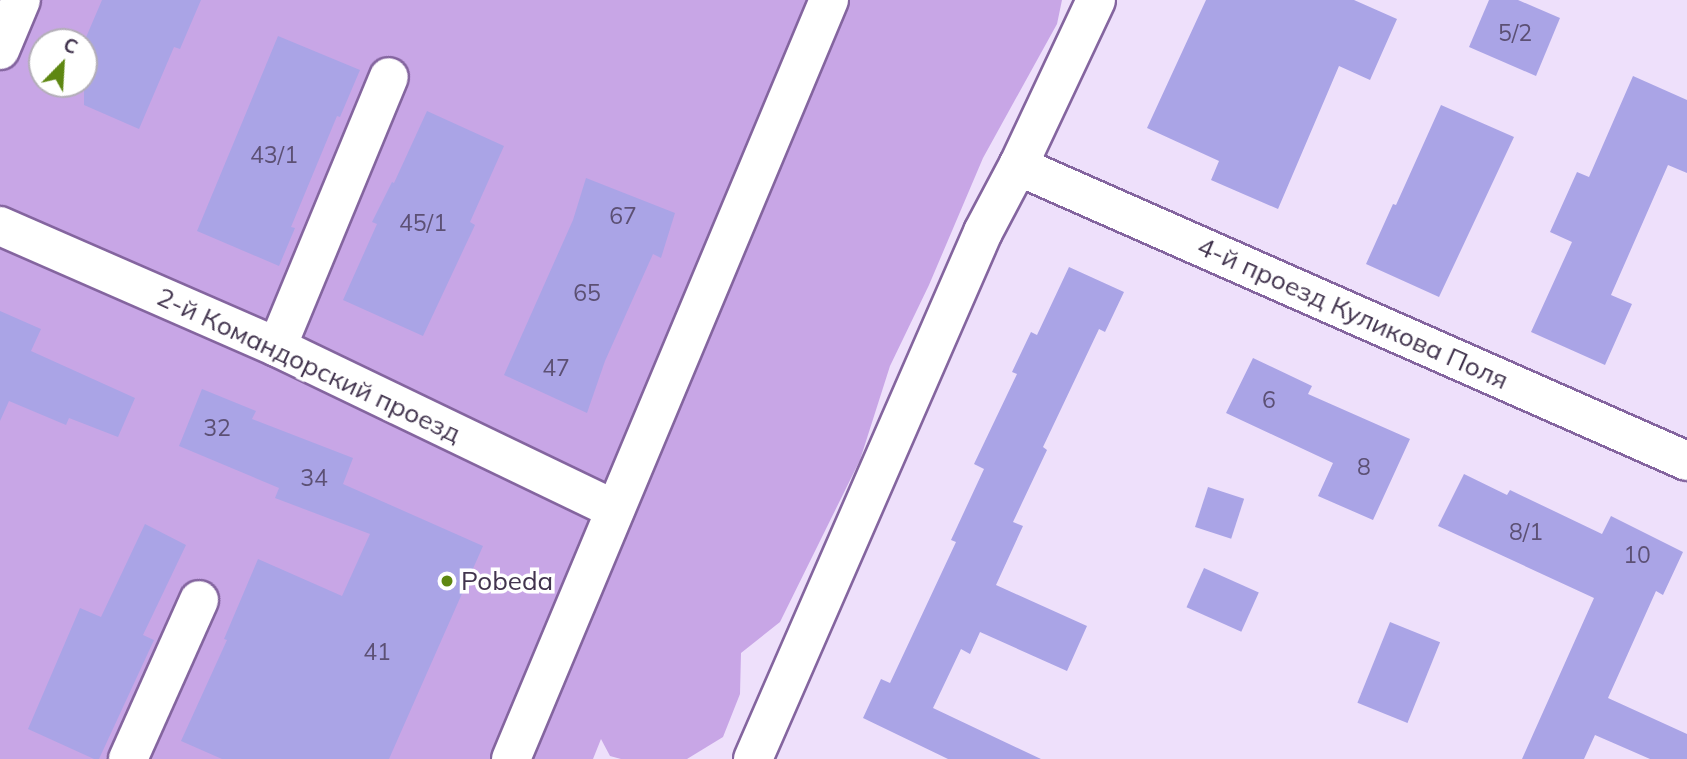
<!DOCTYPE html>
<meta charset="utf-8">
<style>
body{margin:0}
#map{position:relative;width:1687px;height:759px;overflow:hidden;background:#eee0fb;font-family:Mulish,sans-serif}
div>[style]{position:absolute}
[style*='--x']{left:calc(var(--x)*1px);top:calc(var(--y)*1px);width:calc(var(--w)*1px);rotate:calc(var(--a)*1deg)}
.green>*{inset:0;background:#c8a6e6}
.building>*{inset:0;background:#aaa4e6;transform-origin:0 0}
.roads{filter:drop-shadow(2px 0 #84659f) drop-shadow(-2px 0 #84659f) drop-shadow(0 2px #84659f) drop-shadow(0 -2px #84659f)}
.street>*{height:38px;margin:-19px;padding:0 19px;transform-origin:19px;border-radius:19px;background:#fff}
.dots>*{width:19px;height:19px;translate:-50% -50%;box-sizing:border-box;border:4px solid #fff;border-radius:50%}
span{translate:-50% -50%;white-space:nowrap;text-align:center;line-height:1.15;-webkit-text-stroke:7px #fff;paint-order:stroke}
.number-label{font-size:23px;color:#5c5074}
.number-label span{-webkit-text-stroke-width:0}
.street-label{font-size:26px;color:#42344e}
.poi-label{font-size:26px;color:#42344e}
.left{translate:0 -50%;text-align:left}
.north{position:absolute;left:28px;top:28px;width:70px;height:70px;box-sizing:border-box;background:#fff;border:2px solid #b3aeb8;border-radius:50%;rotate:24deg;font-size:19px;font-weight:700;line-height:28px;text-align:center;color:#42344e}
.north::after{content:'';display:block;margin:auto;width:24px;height:32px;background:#5e8712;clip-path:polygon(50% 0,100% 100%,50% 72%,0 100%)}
</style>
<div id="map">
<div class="green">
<i style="clip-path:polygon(evenodd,0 0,1062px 0,1057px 24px,983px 158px,929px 285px,890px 366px,860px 460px,780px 622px,741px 653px,740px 694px,723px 737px,687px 759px,621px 759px,610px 756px,601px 739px,593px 759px,0 759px,0 0,42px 42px,84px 42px,84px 84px,42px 84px,42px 42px)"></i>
</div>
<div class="building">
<i style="clip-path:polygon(102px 0,201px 0,180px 49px,174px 47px,139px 129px,84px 105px,84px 42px)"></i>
<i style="clip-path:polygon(1206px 0,1354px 0,1397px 19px,1370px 80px,1339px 66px,1278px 209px,1211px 180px,1219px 161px,1147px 128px)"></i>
<i style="clip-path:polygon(1489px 0,1518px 0,1560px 18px,1536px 76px,1469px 47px)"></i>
<i style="clip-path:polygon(278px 36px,360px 70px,340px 117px,337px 116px,291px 227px,295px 228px,279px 266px,197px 231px)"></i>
<i style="clip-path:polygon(1633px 76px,1687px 100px,1687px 173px,1668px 165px,1611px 295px,1632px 304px,1605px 365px,1531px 332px,1572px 242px,1550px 232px,1577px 172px,1589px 177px)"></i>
<i style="clip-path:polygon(1441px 105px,1514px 137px,1439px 297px,1366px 264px,1393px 204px,1396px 205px)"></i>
<i style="clip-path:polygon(427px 111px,504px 146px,470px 222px,475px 225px,423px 336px,343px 300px,377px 224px,372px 222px,392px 182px,394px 183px)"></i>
<i style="clip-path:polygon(586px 178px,675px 213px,661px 258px,653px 254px,605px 361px,587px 413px,504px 375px,573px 220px)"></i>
<i style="clip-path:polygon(1069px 267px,1124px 292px,1105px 332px,1099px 329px,1043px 447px,1047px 450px,1013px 522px,1023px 526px,996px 585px,1087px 626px,1067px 671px,980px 632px,970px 654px,961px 649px,933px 708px,1041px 759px,948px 759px,863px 718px,881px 679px,890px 683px,956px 542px,951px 540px,984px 469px,974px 464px,1017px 374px,1012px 372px,1031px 332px,1037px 335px)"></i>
<i style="clip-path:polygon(0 311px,41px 329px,31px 351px,135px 398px,118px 437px,69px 418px,66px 425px,9px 401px,0 421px)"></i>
<i style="clip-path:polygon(1253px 358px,1312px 386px,1308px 394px,1410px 439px,1373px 520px,1318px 496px,1333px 463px,1226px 413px)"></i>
<i style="clip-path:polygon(202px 389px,256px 411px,252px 419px,353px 458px,343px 484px,483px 546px,389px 759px,222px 759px,181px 741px,227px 640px,224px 639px,258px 559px,342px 596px,370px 534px,275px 498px,279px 488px,179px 446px)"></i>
<i style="clip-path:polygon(1464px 474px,1507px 495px,1510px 490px,1602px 534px,1611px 516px,1683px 552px,1663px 595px,1656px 591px,1608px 698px,1687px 734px,1687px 759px,1650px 759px,1595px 735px,1584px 759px,1522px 759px,1594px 598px,1438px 526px)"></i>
<i style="left:1208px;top:487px;width:38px;height:42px;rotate:18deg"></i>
<i style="clip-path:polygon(145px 524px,186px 545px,143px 635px,154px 640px,99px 759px,94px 759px,28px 729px,80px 608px,101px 617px)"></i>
<i style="left:1204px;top:568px;width:60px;height:43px;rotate:24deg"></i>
<i style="left:1390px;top:622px;width:54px;height:87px;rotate:22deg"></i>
</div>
<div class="roads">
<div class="street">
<i style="--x:0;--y:50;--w:54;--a:-67.2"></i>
<i style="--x:1018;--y:166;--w:731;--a:23.8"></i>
<i style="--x:0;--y:226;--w:302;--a:23.6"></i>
<i style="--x:277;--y:347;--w:375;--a:25.7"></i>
<i style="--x:277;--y:347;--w:292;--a:-67.5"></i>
<i style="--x:128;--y:759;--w:174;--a:-65.9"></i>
<i style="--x:511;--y:759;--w:823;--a:-67.27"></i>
<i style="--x:753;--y:759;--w:575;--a:-66.42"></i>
<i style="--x:983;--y:232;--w:75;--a:-62.1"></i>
<i style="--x:1018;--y:166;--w:183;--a:-64.8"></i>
</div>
</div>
<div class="dots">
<i style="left:447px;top:581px;background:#5e8712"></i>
</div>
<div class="number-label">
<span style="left:1515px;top:33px">5/2</span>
<span style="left:274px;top:155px">43/1</span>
<span style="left:623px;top:216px">67</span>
<span style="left:423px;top:223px">45/1</span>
<span style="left:587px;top:293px">65</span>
<span style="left:556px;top:368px">47</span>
<span style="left:1269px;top:400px">6</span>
<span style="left:217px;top:428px">32</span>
<span style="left:1364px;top:467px">8</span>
<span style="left:314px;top:478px">34</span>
<span style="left:1526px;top:532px">8/1</span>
<span style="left:1637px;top:555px">10</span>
<span style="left:377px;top:652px">41</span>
</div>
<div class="street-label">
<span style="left:1353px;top:313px;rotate:24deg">4-й проезд Куликова Поля</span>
<span style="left:309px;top:365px;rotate:25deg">2-й Командорский проезд</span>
</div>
<div class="poi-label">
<span class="left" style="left:461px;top:581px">Pobeda</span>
</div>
<div class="north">С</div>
</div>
